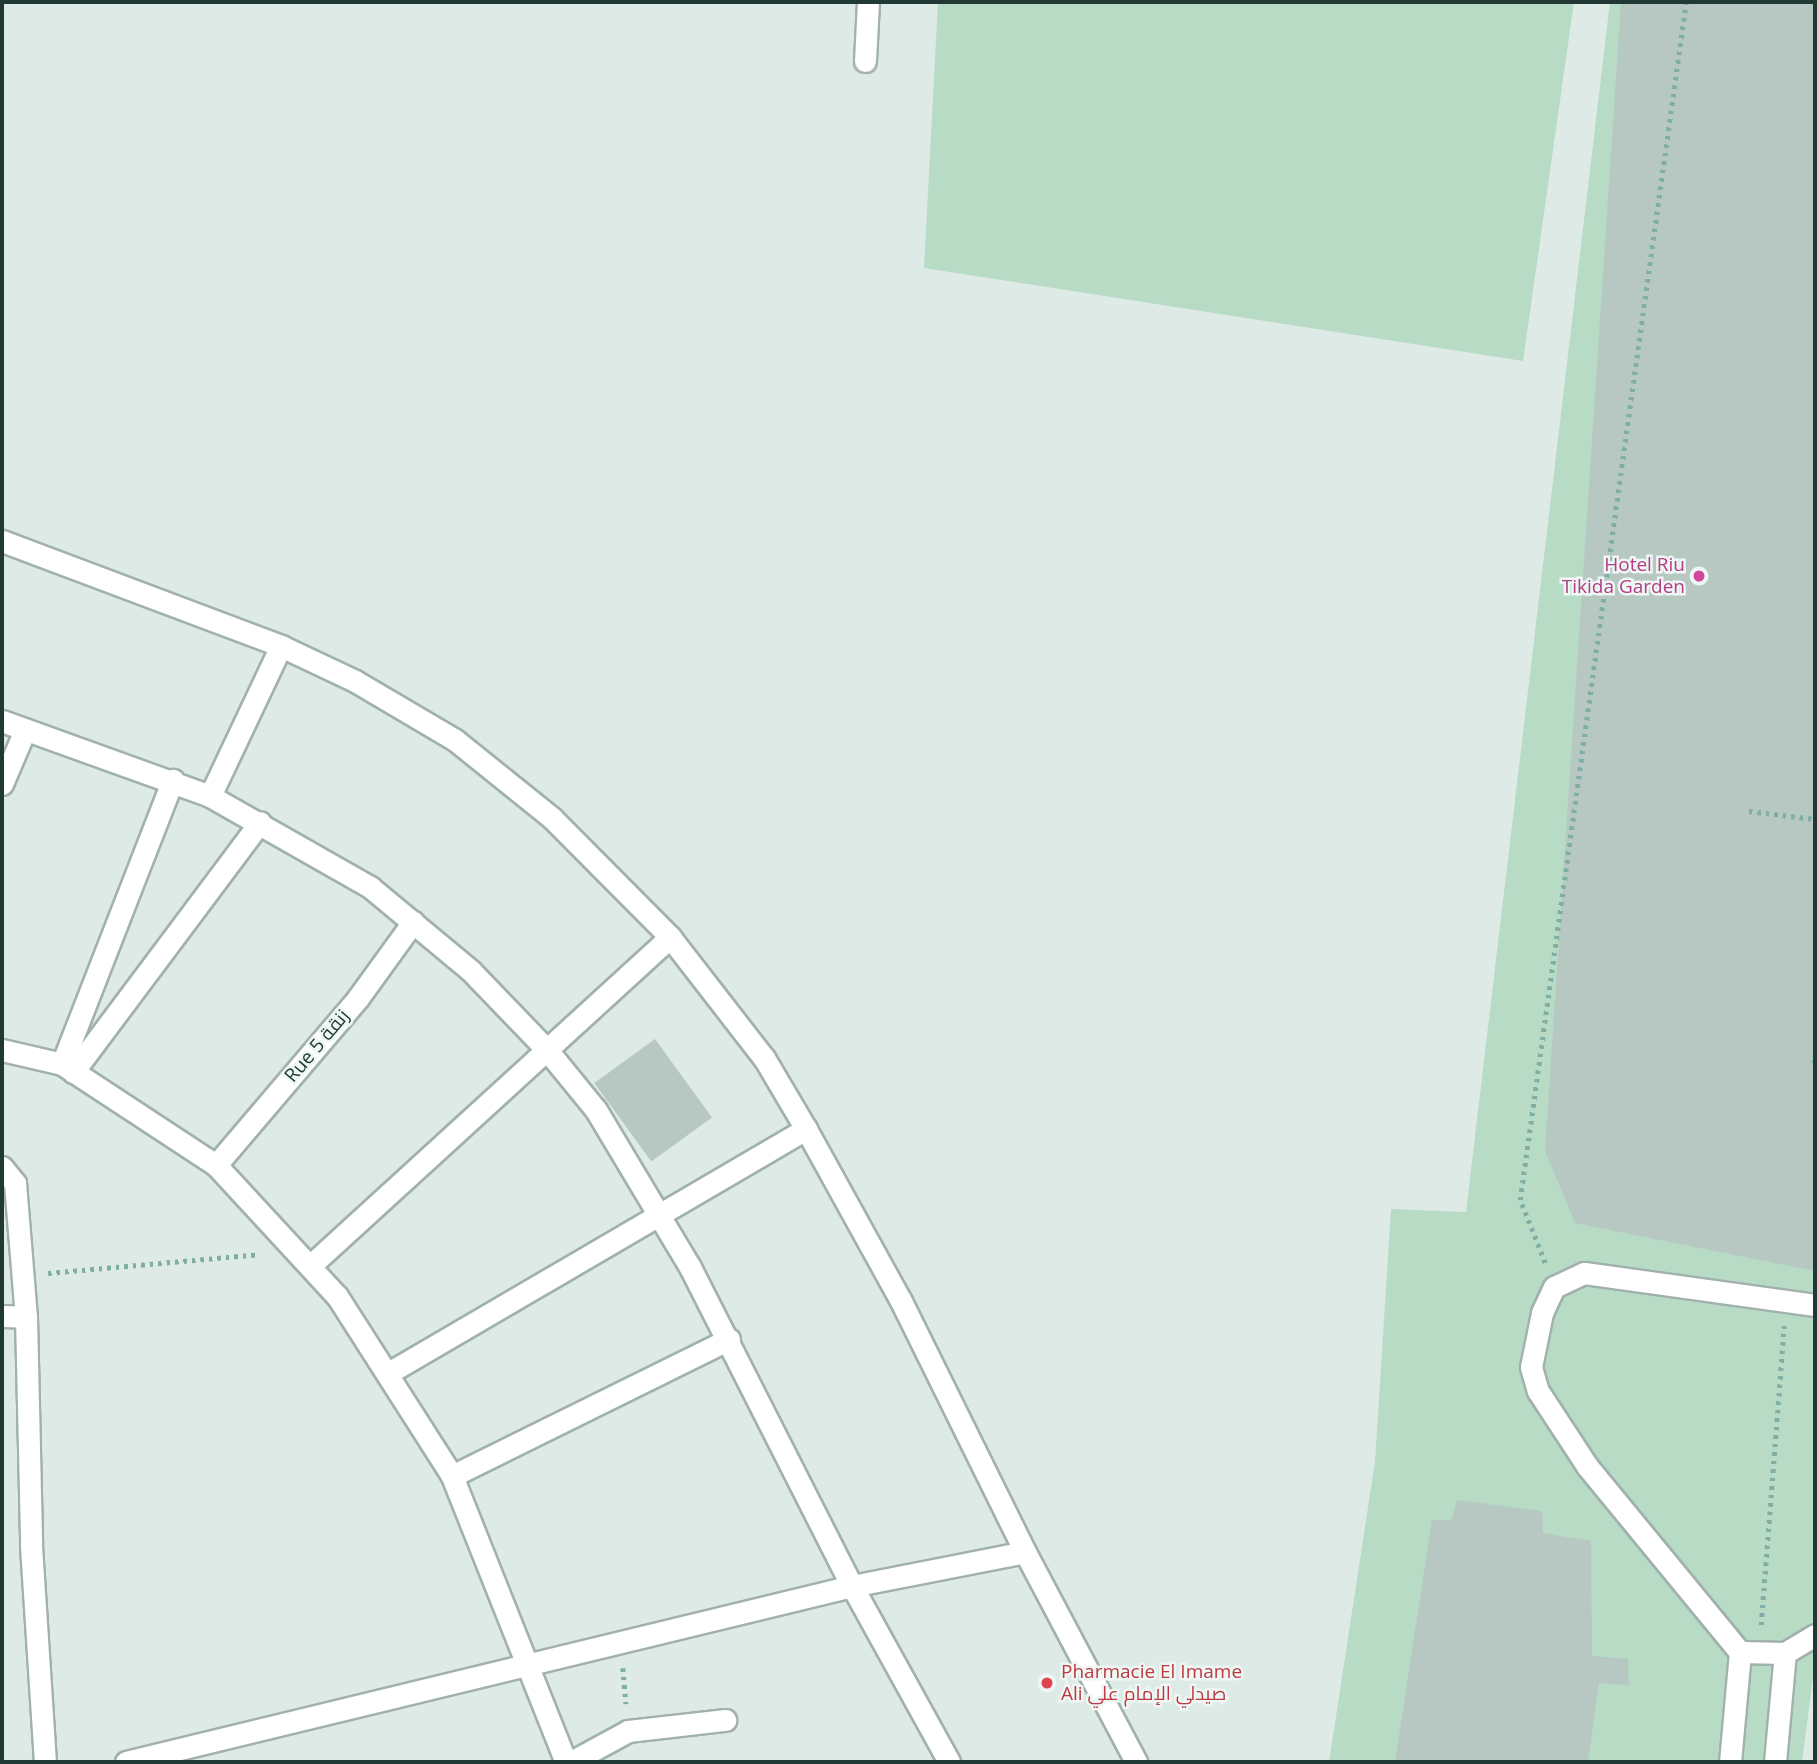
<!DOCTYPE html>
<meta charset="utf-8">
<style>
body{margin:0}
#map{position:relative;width:1817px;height:1764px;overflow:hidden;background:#deeae6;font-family:"Open Sans",Cairo,sans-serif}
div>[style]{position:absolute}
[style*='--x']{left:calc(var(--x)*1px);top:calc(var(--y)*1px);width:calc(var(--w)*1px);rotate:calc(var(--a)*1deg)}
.green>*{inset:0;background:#b7dbc5}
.building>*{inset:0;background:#b7c7c2;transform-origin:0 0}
.path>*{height:4.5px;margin-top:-2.25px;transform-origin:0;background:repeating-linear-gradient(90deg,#7eaea4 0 3.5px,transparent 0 8.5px)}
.roads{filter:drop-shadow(2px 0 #a1b1ad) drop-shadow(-2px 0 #a1b1ad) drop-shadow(0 2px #a1b1ad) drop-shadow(0 -2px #a1b1ad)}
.minor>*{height:21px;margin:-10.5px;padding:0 10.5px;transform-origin:10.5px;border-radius:10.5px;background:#fff}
.dots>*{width:19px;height:19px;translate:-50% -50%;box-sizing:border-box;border:4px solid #eef7f3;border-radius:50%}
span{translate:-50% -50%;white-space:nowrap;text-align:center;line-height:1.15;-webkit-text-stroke:5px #eef7f3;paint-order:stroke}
.hotel-label{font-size:19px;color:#b23c85}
.right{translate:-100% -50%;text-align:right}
.street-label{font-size:19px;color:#203935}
.health-label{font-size:19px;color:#be3a42}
.left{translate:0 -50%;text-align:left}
.frame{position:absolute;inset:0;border:4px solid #203935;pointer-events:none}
</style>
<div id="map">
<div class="green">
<i style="clip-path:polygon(938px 2px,1574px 2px,1523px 361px,924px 268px)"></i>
<i style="clip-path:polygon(1610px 2px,1815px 2px,1815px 1662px,1802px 1762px,1329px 1762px,1375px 1462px,1391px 1209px,1466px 1212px)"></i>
</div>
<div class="building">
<i style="clip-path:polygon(1621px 2px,1815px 2px,1815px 1271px,1575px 1223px,1545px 1151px)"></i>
<i style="left:655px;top:1039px;width:97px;height:75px;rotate:54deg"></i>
<i style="clip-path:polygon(1457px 1500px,1542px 1511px,1543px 1533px,1591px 1541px,1592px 1656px,1628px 1659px,1629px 1685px,1599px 1683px,1588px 1762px,1395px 1762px,1432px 1520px,1452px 1520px)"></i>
</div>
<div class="path">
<i style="--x:1749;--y:811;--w:66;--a:6.9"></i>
<i style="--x:1814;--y:1063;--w:8;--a:-83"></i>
<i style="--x:1545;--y:1263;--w:68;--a:-111.6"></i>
<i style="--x:1520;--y:1200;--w:1209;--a:-82.11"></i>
<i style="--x:48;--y:1273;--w:212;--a:-5.1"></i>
<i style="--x:1761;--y:1625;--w:300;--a:-85.6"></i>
<i style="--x:623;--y:1668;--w:36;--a:85"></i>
</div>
<div class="roads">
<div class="minor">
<i style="--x:865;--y:61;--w:59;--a:-87.1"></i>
<i style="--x:2;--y:541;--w:298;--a:20.6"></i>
<i style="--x:281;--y:646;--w:82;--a:25.3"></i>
<i style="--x:355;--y:681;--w:116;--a:30.5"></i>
<i style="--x:455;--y:740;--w:124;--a:38.8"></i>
<i style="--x:552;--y:818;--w:168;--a:45.2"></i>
<i style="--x:670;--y:937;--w:153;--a:52.2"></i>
<i style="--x:764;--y:1058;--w:82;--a:59.4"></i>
<i style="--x:806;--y:1129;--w:196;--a:61.1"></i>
<i style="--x:901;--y:1301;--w:280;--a:63.7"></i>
<i style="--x:1025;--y:1552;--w:238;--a:62.1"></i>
<i style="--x:2;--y:721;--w:221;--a:19.8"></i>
<i style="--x:210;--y:796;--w:184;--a:29.6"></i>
<i style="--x:370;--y:887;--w:131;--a:39.7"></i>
<i style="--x:471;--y:971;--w:110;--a:46.1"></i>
<i style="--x:547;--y:1050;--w:77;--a:50.8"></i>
<i style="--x:596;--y:1110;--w:183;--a:59.1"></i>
<i style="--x:690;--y:1267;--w:358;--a:63.1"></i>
<i style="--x:852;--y:1586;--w:201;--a:61.1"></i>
<i style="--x:2;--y:784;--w:59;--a:-66.9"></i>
<i style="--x:210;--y:796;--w:166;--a:-64.7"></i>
<i style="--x:2;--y:1050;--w:62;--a:13.1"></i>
<i style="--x:62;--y:1064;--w:184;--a:33.3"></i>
<i style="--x:216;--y:1165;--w:178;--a:47.3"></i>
<i style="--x:337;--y:1296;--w:214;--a:57.4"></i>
<i style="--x:452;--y:1476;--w:308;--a:68.3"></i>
<i style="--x:62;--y:1064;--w:305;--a:-68.7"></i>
<i style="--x:73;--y:1072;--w:312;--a:-53.2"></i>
<i style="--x:216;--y:1165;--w:219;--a:-49.6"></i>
<i style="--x:358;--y:998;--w:94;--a:-54.1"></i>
<i style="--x:2;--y:1167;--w:21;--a:51"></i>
<i style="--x:15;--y:1183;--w:134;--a:85.3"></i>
<i style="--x:26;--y:1317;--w:229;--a:88.7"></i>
<i style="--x:31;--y:1546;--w:216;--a:86.3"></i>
<i style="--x:311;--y:1265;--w:486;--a:-42.4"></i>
<i style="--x:1815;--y:1305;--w:233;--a:-172.1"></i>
<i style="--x:1584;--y:1273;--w:33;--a:155"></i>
<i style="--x:1554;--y:1287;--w:29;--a:115"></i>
<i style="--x:1542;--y:1313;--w:55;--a:101.5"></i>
<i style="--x:1531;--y:1367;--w:25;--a:74"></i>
<i style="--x:1538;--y:1391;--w:90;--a:56.8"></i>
<i style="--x:1587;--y:1466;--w:241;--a:50.6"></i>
<i style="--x:1740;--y:1652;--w:45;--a:1.3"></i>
<i style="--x:1785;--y:1653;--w:35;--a:-31"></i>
<i style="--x:2;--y:1316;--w:24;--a:2"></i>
<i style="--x:390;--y:1372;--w:482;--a:-30.3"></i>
<i style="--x:452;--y:1476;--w:309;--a:-26.3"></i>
<i style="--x:126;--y:1762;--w:747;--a:-13.63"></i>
<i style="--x:852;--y:1586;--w:176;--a:-11.1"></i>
<i style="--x:571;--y:1762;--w:65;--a:-28.5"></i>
<i style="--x:628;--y:1731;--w:98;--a:-6.5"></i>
<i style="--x:1730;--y:1762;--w:110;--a:-84.8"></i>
<i style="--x:1775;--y:1762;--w:109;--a:-84.8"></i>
</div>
</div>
<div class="dots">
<i style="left:1699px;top:576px;background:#d1479c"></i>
<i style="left:1047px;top:1683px;background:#e0444e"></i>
</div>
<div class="hotel-label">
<span class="right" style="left:1685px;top:576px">Hotel Riu<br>Tikida Garden</span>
</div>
<div class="street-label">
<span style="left:317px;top:1046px;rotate:-50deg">Rue 5 زنقة</span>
</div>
<div class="health-label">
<span class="left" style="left:1061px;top:1683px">Pharmacie El Imame<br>Ali صيدلي الإمام علي</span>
</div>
<div class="frame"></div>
</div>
